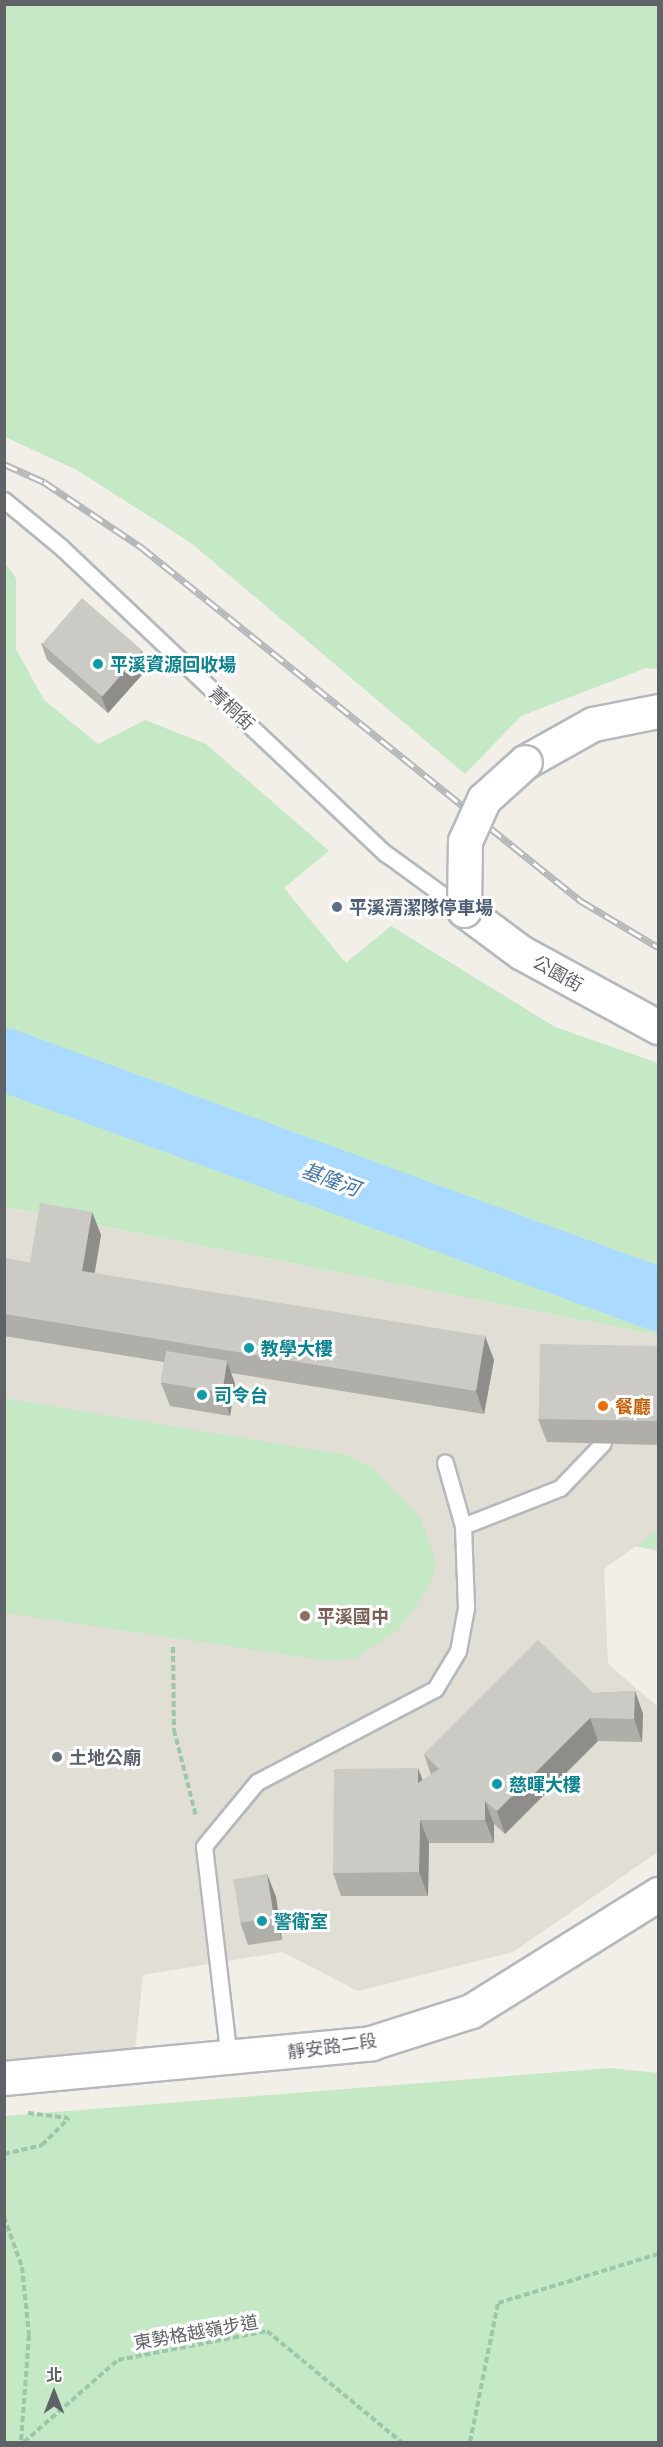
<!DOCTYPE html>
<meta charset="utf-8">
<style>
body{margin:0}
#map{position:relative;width:663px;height:2447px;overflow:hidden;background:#f1efe8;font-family:Lato,"Noto Sans TC",sans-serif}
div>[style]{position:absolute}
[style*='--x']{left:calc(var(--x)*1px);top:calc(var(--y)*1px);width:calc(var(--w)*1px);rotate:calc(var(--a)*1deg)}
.education>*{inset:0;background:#e1ded6}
.green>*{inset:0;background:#c5e8c5}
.river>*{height:63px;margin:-31.5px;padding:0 31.5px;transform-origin:31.5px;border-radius:31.5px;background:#aadaff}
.path>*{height:4px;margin-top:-2px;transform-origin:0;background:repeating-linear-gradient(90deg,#9cc7a9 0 6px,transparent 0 9px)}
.roads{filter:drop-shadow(2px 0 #b5b8bc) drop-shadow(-2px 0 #b5b8bc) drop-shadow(0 2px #b5b8bc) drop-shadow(0 -2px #b5b8bc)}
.lane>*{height:15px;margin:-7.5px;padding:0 7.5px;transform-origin:7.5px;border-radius:7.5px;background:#fff}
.secondary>*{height:33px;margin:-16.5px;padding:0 16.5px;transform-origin:16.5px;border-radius:16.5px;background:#fff}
.rail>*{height:7px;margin-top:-3.5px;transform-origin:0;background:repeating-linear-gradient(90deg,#fff 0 14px,#b6b7b8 0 28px);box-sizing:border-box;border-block:2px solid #b6b7b8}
.bridges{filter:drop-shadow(2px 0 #b6babf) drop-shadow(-2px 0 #b6babf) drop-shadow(0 2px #b6babf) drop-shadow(0 -2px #b6babf)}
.secondary-bridge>*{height:33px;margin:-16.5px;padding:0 16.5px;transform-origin:16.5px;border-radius:16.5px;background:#fff}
.wall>*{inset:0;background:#afaea9}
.shaded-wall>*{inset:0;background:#8f8d8a}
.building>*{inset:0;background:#cccac5;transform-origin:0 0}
.dots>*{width:16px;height:16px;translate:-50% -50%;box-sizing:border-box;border:3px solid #fff;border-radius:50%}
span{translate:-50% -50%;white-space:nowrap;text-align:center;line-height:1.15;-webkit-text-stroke:6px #fff;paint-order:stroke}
.culture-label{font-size:18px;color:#0d838f;font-weight:700}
.left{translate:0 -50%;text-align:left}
.street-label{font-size:18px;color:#5f6368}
.service-label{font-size:18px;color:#4e5e75;font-weight:700}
.food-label{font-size:18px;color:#c56008;font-weight:700}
.education-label{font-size:18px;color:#785e54;font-weight:700}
.worship-label{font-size:18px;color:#5b616d;font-weight:700}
.water-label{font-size:20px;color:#4174aa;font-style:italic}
.frame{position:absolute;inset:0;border:6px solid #5f6368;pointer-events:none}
.north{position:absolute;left:24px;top:2363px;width:60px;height:60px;-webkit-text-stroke:4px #fff;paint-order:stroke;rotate:0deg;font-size:16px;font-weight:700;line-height:24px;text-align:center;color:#5f6368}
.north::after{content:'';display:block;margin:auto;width:21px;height:27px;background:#5f6368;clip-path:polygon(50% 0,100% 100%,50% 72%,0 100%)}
</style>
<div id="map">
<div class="education">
<i style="clip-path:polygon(4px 1207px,658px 1335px,658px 1530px,604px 1569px,608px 1664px,658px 1707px,658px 1852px,513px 1952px,358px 1991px,282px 1952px,143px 1975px,135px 2050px,5px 2066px)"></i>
</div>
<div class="green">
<i style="clip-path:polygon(5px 4px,658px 5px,658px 669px,646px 668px,521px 716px,465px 774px,191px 543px,77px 470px,5px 437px)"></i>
<i style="clip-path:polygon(4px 562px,16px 578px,16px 649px,44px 700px,98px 744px,145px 720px,206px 744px,329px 851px,284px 888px,346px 963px,391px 926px,555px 1027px,658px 1063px,658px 1335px,5px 1207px)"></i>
<i style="clip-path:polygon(4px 1398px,347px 1455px,375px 1470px,421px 1519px,436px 1563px,429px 1587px,399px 1629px,356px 1658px,330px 1661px,5px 1613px)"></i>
<i style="clip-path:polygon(658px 1530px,658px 1551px,635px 1546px)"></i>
<i style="clip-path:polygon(610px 2068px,658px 2073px,658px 2442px,5px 2442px,5px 2116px)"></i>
</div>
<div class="river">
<i style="--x:4;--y:1059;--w:697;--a:20.15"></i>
</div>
<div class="path">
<i style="--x:173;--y:1647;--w:83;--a:89.3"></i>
<i style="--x:174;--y:1730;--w:89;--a:75.7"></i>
<i style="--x:28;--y:2113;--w:40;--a:7.1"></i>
<i style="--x:4;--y:2154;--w:39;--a:-13"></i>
<i style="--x:42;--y:2145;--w:38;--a:-45"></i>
<i style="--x:4;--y:2217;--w:53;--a:70.2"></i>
<i style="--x:22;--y:2267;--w:68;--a:84.1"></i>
<i style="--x:29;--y:2335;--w:107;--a:94.3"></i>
<i style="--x:24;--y:2442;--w:125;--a:-41.1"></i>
<i style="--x:118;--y:2360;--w:152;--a:-11"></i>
<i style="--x:267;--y:2331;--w:174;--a:39.6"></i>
<i style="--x:470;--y:2442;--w:142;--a:-78.6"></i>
<i style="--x:498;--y:2303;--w:167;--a:-17"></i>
</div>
<div class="roads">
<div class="lane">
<i style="--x:4;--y:500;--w:74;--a:39.5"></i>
<i style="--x:61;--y:547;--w:446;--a:43.4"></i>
<i style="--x:385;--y:853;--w:95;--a:36"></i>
<i style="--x:463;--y:1526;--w:104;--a:-21.4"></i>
<i style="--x:560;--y:1488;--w:62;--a:-46.3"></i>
<i style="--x:229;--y:2059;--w:214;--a:-96.7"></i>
<i style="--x:204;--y:1846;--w:83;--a:-50.4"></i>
<i style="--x:257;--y:1782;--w:201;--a:-27.6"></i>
<i style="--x:435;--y:1689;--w:44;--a:-58.8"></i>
<i style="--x:458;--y:1651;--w:44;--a:-79.5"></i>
<i style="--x:466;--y:1608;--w:82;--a:-92.1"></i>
<i style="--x:463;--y:1526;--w:66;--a:-105.9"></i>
</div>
<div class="secondary">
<i style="--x:525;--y:762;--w:78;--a:-29.2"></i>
<i style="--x:593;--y:724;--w:66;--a:-11.3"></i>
<i style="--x:464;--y:910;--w:72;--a:36.6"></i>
<i style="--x:522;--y:953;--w:155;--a:28.6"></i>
<i style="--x:4;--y:2078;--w:369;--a:-5.4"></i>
<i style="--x:371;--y:2043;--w:105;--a:-17.7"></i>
<i style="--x:471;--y:2011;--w:221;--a:-32"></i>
</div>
</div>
<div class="rail">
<i style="--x:4;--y:464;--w:44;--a:24.2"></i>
<i style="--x:44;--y:482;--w:117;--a:33.8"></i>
<i style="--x:141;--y:547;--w:565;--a:38.82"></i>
<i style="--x:581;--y:901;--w:90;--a:30.9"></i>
</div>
<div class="bridges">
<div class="secondary-bridge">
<i style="--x:464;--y:910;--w:69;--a:-89.2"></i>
<i style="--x:465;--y:841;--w:46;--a:-65.7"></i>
<i style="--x:484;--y:799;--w:55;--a:-42.1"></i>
</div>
</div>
<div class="wall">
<i style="clip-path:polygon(41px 643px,142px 651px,148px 668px,108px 713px,47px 660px)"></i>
<i style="clip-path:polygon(92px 1212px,101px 1235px,94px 1273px,494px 1360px,484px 1414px,231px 1373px,235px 1384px,230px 1416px,170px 1406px,161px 1383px,164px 1362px,4px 1336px,4px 1258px,30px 1263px)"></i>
<i style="clip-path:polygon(658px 1347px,658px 1445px,547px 1442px,538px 1419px)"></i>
<i style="clip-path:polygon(635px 1691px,643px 1714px,642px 1742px,598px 1741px,505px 1834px,494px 1824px,494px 1843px,429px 1843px,428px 1896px,341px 1896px,333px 1873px,423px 1780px,431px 1775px,424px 1754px,593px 1693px)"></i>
<i style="clip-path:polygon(267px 1874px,276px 1897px,282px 1940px,248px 1945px,240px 1922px)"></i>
</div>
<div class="shaded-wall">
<i style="clip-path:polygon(142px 651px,148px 668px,108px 713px,101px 696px)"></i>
<i style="clip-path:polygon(92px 1212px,101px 1235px,91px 1295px,82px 1271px)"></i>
<i style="clip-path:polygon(485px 1336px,494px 1360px,484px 1414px,476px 1391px)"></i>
<i style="clip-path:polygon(227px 1361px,235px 1384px,230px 1416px,222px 1392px)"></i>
<i style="clip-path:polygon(635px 1691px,643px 1714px,642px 1742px,634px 1719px)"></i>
<i style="clip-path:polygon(590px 1718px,598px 1741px,505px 1834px,497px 1811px)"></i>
<i style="clip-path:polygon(418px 1768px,427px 1791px,418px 1783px)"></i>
<i style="clip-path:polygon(485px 1801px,494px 1824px,494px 1843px,485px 1820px)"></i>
<i style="clip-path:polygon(420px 1820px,429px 1843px,428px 1896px,419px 1872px)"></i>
<i style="clip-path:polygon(267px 1874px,276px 1897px,282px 1940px,274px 1917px)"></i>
</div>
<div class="building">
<i style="left:82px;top:598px;width:80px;height:61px;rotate:41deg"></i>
<i style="clip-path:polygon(40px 1203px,92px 1212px,82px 1271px,485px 1336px,476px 1391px,4px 1314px,4px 1258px,30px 1263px)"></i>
<i style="left:540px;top:1344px;width:118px;height:75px;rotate:1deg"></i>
<i style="left:166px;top:1351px;width:62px;height:32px;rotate:9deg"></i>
<i style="clip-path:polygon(538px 1640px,593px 1693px,635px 1691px,634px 1719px,590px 1718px,497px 1811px,485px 1801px,485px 1820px,420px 1820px,419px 1872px,333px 1873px,334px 1769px,418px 1768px,418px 1783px,439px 1769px,424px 1754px)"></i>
<i style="left:267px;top:1874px;width:44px;height:34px;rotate:81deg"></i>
</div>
<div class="dots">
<i style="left:98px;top:664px;background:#0f9aa8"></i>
<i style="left:337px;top:907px;background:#5c6f8a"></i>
<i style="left:249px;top:1348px;background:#0f9aa8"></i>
<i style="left:202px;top:1395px;background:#0f9aa8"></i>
<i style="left:603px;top:1406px;background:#e8710a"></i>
<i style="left:305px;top:1616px;background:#8d6e63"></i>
<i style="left:57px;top:1757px;background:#6b7280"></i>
<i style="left:497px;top:1784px;background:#0f9aa8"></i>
<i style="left:262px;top:1921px;background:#0f9aa8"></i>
</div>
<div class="culture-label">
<span class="left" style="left:110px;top:664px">平溪資源回收場</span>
<span class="left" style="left:261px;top:1348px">教學大樓</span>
<span class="left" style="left:214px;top:1395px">司令台</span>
<span class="left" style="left:509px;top:1784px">慈暉大樓</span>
<span class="left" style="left:274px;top:1921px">警衛室</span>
</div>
<div class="street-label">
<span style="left:232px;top:708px;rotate:43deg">菁桐街</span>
<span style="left:558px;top:973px;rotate:29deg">公園街</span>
<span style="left:332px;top:2046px;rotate:-8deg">靜安路二段</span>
<span style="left:196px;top:2332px;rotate:-10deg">東勢格越嶺步道</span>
</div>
<div class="service-label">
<span class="left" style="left:349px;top:907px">平溪清潔隊停車場</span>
</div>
<div class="food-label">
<span class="left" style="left:615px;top:1406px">餐廳</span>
</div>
<div class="education-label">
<span class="left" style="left:317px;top:1616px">平溪國中</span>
</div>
<div class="worship-label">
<span class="left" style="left:69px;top:1757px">土地公廟</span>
</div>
<div class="water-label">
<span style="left:331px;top:1179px;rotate:20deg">基隆河</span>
</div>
<div class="frame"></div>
<div class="north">北</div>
</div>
